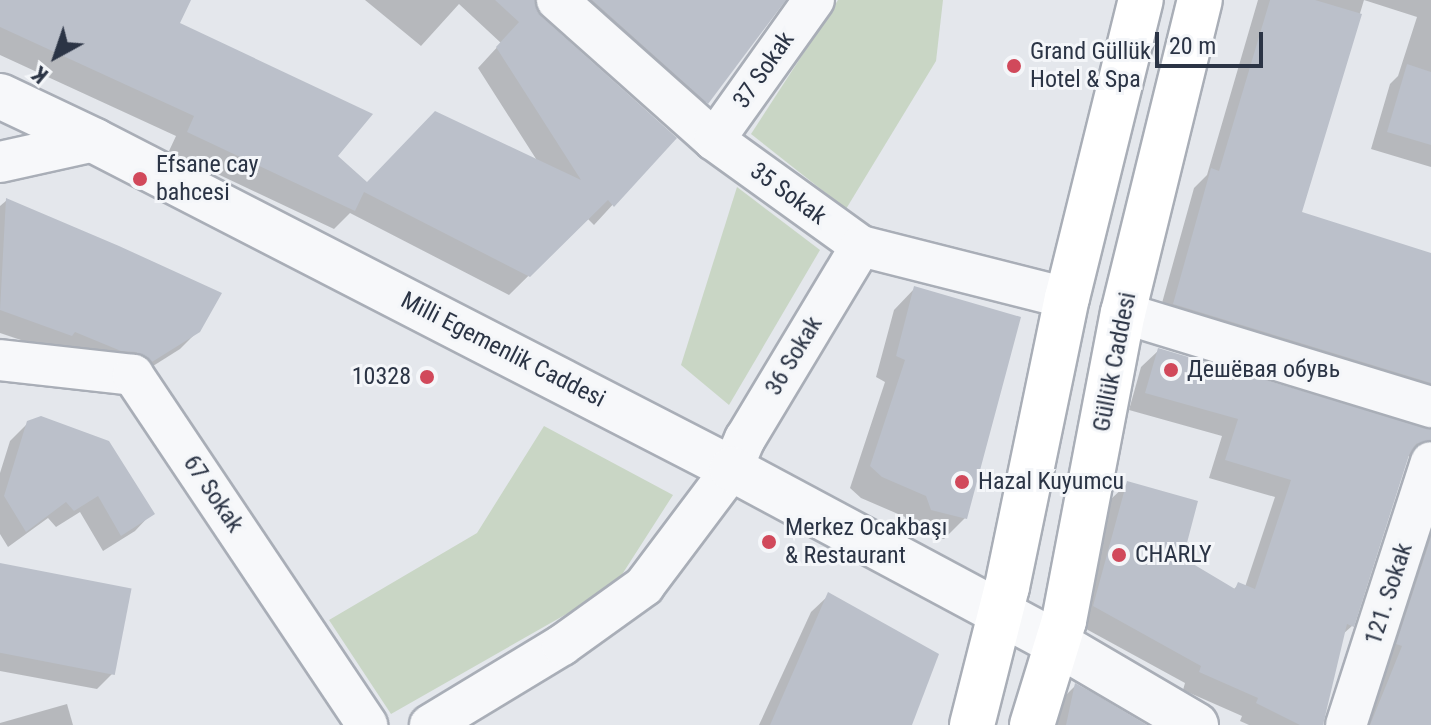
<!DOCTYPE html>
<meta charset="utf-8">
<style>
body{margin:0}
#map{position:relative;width:1431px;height:725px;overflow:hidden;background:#e4e7ec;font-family:"Roboto Condensed",sans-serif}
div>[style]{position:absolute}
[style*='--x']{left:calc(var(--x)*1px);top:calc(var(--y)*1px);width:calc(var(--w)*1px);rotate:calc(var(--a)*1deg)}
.green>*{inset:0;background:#c9d6c5}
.shadow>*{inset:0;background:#0003}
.building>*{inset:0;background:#bbc0ca;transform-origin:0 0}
.roads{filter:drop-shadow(2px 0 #a9aeb7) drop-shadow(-2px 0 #a9aeb7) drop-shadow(0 2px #a9aeb7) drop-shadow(0 -2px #a9aeb7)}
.minor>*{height:40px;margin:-20px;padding:0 20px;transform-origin:20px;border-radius:20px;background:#f7f8fa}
.tertiary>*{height:44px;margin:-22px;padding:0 22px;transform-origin:22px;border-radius:22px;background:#f7f8fa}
.secondary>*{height:44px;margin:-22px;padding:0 22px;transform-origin:22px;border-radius:22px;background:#fff}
.dots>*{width:22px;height:22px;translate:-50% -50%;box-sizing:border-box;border:4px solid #f4f6f9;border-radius:50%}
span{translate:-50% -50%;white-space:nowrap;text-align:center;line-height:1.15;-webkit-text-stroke:6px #f4f6f9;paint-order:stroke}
.poi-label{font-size:24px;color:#2b3445}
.left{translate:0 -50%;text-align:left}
.right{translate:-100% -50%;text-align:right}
.street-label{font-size:24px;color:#2b3445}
.north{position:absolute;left:16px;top:16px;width:80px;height:80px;-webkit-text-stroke:6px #f4f6f9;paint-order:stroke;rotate:220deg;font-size:22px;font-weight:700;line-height:32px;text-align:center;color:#2b3445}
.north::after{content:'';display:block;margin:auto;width:28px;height:36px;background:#2b3445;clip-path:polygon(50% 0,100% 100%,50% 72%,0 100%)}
.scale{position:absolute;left:1155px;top:32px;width:108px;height:36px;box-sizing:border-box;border:4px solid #2b3445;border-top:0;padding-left:10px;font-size:24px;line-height:28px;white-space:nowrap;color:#2b3445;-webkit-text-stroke:6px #f4f6f9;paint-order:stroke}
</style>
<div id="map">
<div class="green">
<i style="clip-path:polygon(838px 0,943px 0,936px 61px,846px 209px,751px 134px)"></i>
<i style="clip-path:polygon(737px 187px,820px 250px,729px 405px,681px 365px)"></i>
<i style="clip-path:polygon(544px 426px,673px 495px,614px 587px,391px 714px,329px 620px,477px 533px)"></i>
</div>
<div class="shadow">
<i style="clip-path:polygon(0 0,189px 0,178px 24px,367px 184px,538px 162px,478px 68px,501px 43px,459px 4px,421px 46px,365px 0,534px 0,539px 18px,674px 138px,594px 225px,587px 218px,509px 295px,350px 213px,334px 229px,169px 151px,176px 136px,0 55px)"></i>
<i style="clip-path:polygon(549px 0,783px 0,706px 102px,687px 122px)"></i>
<i style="clip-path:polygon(1258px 0,1431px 0,1431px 167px,1371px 149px,1390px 84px,1398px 76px,1417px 17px,1364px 0,1300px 213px,1431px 256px,1431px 409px,1157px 321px,1194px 188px,1207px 175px)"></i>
<i style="clip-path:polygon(7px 200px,198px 331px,180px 349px,134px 378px,0 333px,0 206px)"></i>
<i style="clip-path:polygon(915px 288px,965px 518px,944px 539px,910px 530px,905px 517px,861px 498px,850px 488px,885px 382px,876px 377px,894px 310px)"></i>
<i style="clip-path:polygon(1159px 350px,1431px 431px,1431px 468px,1421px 457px,1407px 456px,1352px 626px,1342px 635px,1321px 725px,1249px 725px,1240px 721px,1242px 716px,1183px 690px,1185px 683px,1077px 624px,1110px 500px,1128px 483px,1180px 559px,1233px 590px,1239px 584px,1245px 587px,1275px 497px,1209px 478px,1222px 436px,1129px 410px,1141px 367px)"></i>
<i style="clip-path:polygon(28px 423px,152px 513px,135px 531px,103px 551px,80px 512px,56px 527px,48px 518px,8px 547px,0 534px,0 473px,10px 441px)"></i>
<i style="clip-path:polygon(1431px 504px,1431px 725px,1360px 725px)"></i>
<i style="clip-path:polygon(0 565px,114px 672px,97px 689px,0 671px)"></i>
<i style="clip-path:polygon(829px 595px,910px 725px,759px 725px,811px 612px)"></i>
<i style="clip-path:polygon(1075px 686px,1142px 725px,1054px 725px,1058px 703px)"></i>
<i style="clip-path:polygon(67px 704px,73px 725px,0 725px,0 723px)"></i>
</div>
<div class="building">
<i style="clip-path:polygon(0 0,191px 0,180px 23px,373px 114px,338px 156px,367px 182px,435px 111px,581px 180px,496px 47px,519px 22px,495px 0,535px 0,542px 17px,677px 138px,614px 207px,608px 200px,530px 277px,364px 192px,355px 211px,187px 132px,194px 116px,0 27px)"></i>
<i style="clip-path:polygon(592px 0,786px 0,708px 104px)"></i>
<i style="clip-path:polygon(1270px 0,1315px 0,1362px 14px,1302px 212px,1431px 253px,1431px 383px,1173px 304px,1211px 168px,1219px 171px)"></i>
<i style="clip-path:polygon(1407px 64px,1431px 72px,1431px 145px,1387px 132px)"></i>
<i style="clip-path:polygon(6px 198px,119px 246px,222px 293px,200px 332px,152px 362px,136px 352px,121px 351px,75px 332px,72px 336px,0 310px)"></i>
<i style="clip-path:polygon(914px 286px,1021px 317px,967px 519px,931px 510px,926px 496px,882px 477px,870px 466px,905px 360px,896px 356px)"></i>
<i style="clip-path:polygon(1158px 348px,1431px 429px,1431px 440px,1416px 444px,1409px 455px,1354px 627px,1347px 624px,1323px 725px,1300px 725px,1256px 703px,1258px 698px,1199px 672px,1201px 666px,1093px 606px,1127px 481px,1198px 501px,1183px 558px,1235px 589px,1238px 582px,1255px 589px,1291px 480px,1225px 460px,1238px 419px,1145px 393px)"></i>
<i style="clip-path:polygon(41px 416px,109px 441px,155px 514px,121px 536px,98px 496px,74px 511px,66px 502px,26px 532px,4px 496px,27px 421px)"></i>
<i style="clip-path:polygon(1431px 537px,1431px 725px,1370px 725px,1402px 646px,1396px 644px)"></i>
<i style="left:0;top:563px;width:134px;height:88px;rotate:11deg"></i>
<i style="clip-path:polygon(828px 592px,939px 654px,912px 725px,770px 725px)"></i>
<i style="clip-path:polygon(1075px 683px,1093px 693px,1147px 725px,1066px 725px)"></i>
</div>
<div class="roads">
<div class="minor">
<i style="--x:557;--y:0;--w:210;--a:41.7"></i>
<i style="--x:714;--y:140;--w:181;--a:35.8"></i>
<i style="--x:861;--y:246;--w:212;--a:14.2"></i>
<i style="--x:714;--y:140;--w:172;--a:-54.5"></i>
<i style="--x:0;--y:162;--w:97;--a:-12.5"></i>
<i style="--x:1123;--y:313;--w:322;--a:17"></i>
<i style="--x:0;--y:360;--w:134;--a:6.4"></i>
<i style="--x:133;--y:375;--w:421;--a:56.2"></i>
<i style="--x:430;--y:725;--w:154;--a:-31.2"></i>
<i style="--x:562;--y:645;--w:101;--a:-35.7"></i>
<i style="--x:644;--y:586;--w:146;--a:-53.1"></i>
<i style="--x:732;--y:469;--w:33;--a:-67"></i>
<i style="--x:745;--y:439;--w:225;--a:-59"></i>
<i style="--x:1346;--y:725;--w:276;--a:-72.1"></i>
</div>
<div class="tertiary">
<i style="--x:0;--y:96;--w:105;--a:25.3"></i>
<i style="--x:95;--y:141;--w:716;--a:27.24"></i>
<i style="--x:732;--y:469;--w:370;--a:28.2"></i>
<i style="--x:1058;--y:644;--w:160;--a:30.4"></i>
</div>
<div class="secondary">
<i style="--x:972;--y:725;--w:142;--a:-75.8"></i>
<i style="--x:1007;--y:587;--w:295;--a:-78.3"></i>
<i style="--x:1067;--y:298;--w:307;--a:-76.1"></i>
<i style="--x:1032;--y:725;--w:109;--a:-72.9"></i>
<i style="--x:1064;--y:621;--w:314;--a:-79.2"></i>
<i style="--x:1123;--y:313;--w:322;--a:-76.2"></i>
</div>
</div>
<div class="dots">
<i style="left:1014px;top:66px;background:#d1495b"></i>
<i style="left:140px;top:179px;background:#d1495b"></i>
<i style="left:1171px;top:370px;background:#d1495b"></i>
<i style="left:427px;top:377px;background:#d1495b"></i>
<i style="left:962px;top:482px;background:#d1495b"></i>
<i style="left:769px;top:542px;background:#d1495b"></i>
<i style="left:1119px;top:555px;background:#d1495b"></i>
</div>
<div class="poi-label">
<span class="left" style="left:1030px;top:66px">Grand Güllük<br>Hotel &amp; Spa</span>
<span class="left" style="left:156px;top:179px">Efsane cay<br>bahcesi</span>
<span class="left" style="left:1187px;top:370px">Дешёвая обувь</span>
<span class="right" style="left:411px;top:377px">10328</span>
<span class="left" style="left:978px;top:482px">Hazal Kuyumcu</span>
<span class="left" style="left:785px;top:542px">Merkez Ocakbaşı<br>&amp; Restaurant</span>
<span class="left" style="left:1135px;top:555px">CHARLY</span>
</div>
<div class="street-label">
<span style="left:764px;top:70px;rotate:-55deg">37 Sokak</span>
<span style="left:788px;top:194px;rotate:36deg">35 Sokak</span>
<span style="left:503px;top:350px;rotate:27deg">Milli Egemenlik Caddesi</span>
<span style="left:794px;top:356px;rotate:-59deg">36 Sokak</span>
<span style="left:1115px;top:362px;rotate:-79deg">Güllük Caddesi</span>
<span style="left:213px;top:494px;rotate:56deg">67 Sokak</span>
<span style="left:1389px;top:594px;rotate:-72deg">121. Sokak</span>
</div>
<div class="north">K</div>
<div class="scale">20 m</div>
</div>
